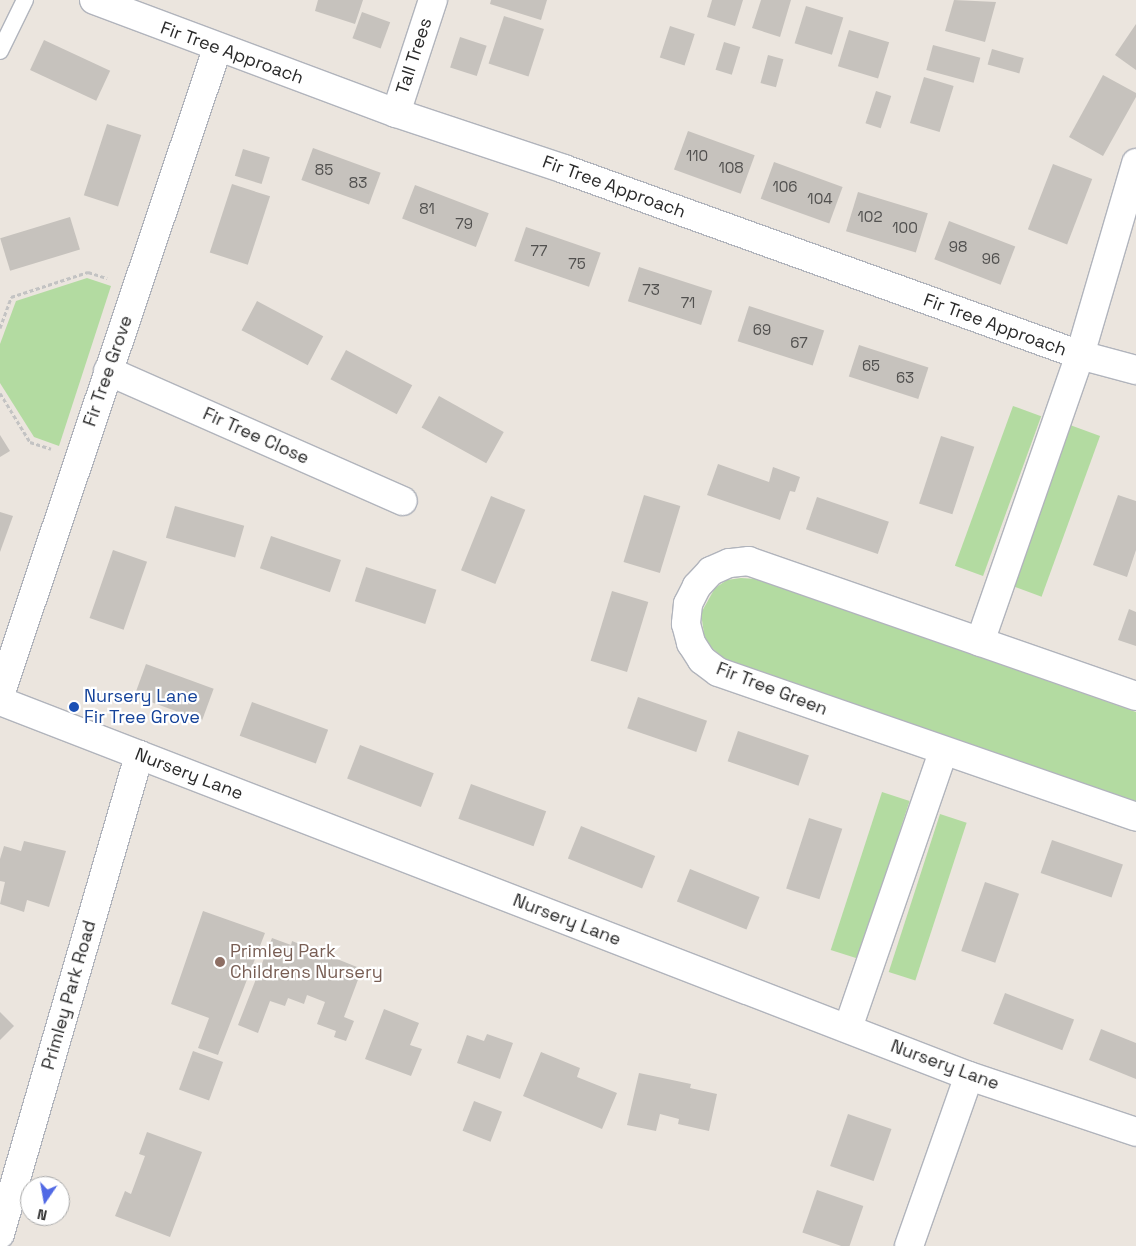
<!DOCTYPE html>
<style>
body{margin:0}
#map{position:relative;width:1136px;height:1246px;overflow:hidden;background:#ebe5de;font-family:"Space Grotesk",sans-serif}
div>[style]{position:absolute}
[style*='--x']{left:calc(var(--x)*1px);top:calc(var(--y)*1px);width:calc(var(--w)*1px);rotate:calc(var(--a)*1deg)}
.green>*{inset:0;background:#b3dba1;transform-origin:0 0}
.building>*{inset:0;background:#c6c2bd;transform-origin:0 0}
.path>*{height:3px;margin-top:-1.5px;transform-origin:0;background:repeating-linear-gradient(90deg,#c3c3c3 0 4px,transparent 0 6.5px)}
.roads{filter:drop-shadow(1px 0 #b1b4bc) drop-shadow(-1px 0 #b1b4bc) drop-shadow(0 1px #b1b4bc) drop-shadow(0 -1px #b1b4bc)}
.service>*{height:16px;margin:-8px;padding:0 8px;transform-origin:8px;border-radius:8px;background:#fff}
.minor>*{height:28px;margin:-14px;padding:0 14px;transform-origin:14px;border-radius:14px;background:#fff}
.dots>*{width:14px;height:14px;translate:-50% -50%;box-sizing:border-box;border:2px solid #fff;border-radius:50%}
span{translate:-50% -50%;white-space:nowrap;text-align:center;line-height:1.15;-webkit-text-stroke:4.5px #fff;paint-order:stroke}
.number-label{font-size:15px;color:#51504f}
.number-label span{-webkit-text-stroke-width:0}
.street-label{font-size:18px;color:#2a2a2a}
.transit-label{font-size:18px;color:#164399}
.left{translate:0 -50%;text-align:left}
.education-label{font-size:18px;color:#785e54}
.north{position:absolute;left:20px;top:1176px;width:50px;height:50px;box-sizing:border-box;background:#fff;border:1px solid #aaa;border-radius:50%;rotate:192deg;font-size:14px;font-weight:700;line-height:20px;text-align:center;color:#2a2a2a}
.north::after{content:'';display:block;margin:auto;width:18px;height:22px;background:#5169e5;clip-path:polygon(50% 0,100% 100%,50% 72%,0 100%)}
</style>
<div id="map">
<div class="green">
<i style="clip-path:polygon(87px 278px,111px 286px,59px 446px,34px 437px,0 383px,0 344px,16px 301px)"></i>
<i style="left:1013px;top:406px;width:30px;height:170px;rotate:20deg"></i>
<i style="left:1070px;top:425px;width:32px;height:171px;rotate:20deg"></i>
<i style="clip-path:polygon(741px 578px,756px 579px,1136px 712px,1136px 801px,726px 661px,705px 641px,701px 613px,715px 588px,727px 580px)"></i>
<i style="left:882px;top:792px;width:29px;height:166px;rotate:18deg"></i>
<i style="left:940px;top:814px;width:28px;height:166px;rotate:18deg"></i>
</div>
<div class="building">
<i style="clip-path:polygon(318px 0,363px 0,355px 24px,315px 11px)"></i>
<i style="clip-path:polygon(491px 0,547px 0,541px 20px,490px 4px)"></i>
<i style="clip-path:polygon(712px 0,743px 0,735px 26px,707px 17px)"></i>
<i style="clip-path:polygon(761px 0,791px 0,780px 37px,752px 28px)"></i>
<i style="clip-path:polygon(954px 0,996px 2px,985px 42px,945px 31px)"></i>
<i style="left:806px;top:6px;width:39px;height:39px;rotate:17deg"></i>
<i style="left:362px;top:12px;width:30px;height:28px;rotate:20deg"></i>
<i style="left:504px;top:16px;width:42px;height:50px;rotate:18deg"></i>
<i style="clip-path:polygon(1136px 24px,1136px 70px,1115px 55px)"></i>
<i style="left:670px;top:26px;width:26px;height:33px;rotate:18deg"></i>
<i style="left:849px;top:30px;width:42px;height:38px;rotate:17deg"></i>
<i style="left:460px;top:37px;width:28px;height:32px;rotate:18deg"></i>
<i style="left:44px;top:40px;width:73px;height:33px;rotate:25deg"></i>
<i style="left:724px;top:42px;width:17px;height:29px;rotate:17deg"></i>
<i style="left:933px;top:45px;width:49px;height:26px;rotate:15deg"></i>
<i style="left:992px;top:49px;width:33px;height:16px;rotate:16deg"></i>
<i style="left:768px;top:55px;width:16px;height:29px;rotate:15deg"></i>
<i style="clip-path:polygon(1103px 75px,1136px 93px,1136px 97px,1103px 156px,1069px 137px)"></i>
<i style="left:924px;top:77px;width:31px;height:48px;rotate:17deg"></i>
<i style="left:876px;top:91px;width:16px;height:34px;rotate:18deg"></i>
<i style="left:107px;top:124px;width:36px;height:75px;rotate:18deg"></i>
<i style="left:688px;top:131px;width:71px;height:41px;rotate:20deg"></i>
<i style="left:313px;top:148px;width:72px;height:34px;rotate:20deg"></i>
<i style="left:243px;top:149px;width:28px;height:28px;rotate:17deg"></i>
<i style="left:774px;top:162px;width:73px;height:39px;rotate:20deg"></i>
<i style="left:1053px;top:164px;width:42px;height:70px;rotate:21deg"></i>
<i style="left:232px;top:184px;width:40px;height:72px;rotate:18deg"></i>
<i style="left:415px;top:185px;width:79px;height:36px;rotate:21deg"></i>
<i style="left:858px;top:192px;width:73px;height:41px;rotate:17deg"></i>
<i style="left:70px;top:217px;width:34px;height:73px;rotate:73deg"></i>
<i style="left:949px;top:221px;width:71px;height:41px;rotate:21deg"></i>
<i style="left:526px;top:227px;width:79px;height:36px;rotate:19deg"></i>
<i style="left:639px;top:267px;width:77px;height:36px;rotate:18deg"></i>
<i style="left:257px;top:301px;width:75px;height:33px;rotate:28deg"></i>
<i style="left:749px;top:306px;width:79px;height:37px;rotate:18deg"></i>
<i style="left:859px;top:345px;width:73px;height:33px;rotate:18deg"></i>
<i style="left:346px;top:350px;width:75px;height:33px;rotate:28deg"></i>
<i style="left:439px;top:396px;width:74px;height:36px;rotate:29deg"></i>
<i style="clip-path:polygon(0 435px,10px 451px,0 457px)"></i>
<i style="left:941px;top:436px;width:35px;height:71px;rotate:18deg"></i>
<i style="clip-path:polygon(718px 464px,769px 482px,773px 467px,800px 477px,795px 492px,790px 491px,780px 520px,707px 495px)"></i>
<i style="left:644px;top:495px;width:38px;height:70px;rotate:17deg"></i>
<i style="clip-path:polygon(1118px 495px,1136px 501px,1136px 550px,1127px 577px,1093px 565px)"></i>
<i style="left:491px;top:496px;width:37px;height:80px;rotate:22deg"></i>
<i style="left:817px;top:497px;width:76px;height:34px;rotate:19deg"></i>
<i style="left:175px;top:506px;width:72px;height:33px;rotate:16deg"></i>
<i style="clip-path:polygon(0 512px,13px 516px,0 552px)"></i>
<i style="left:271px;top:536px;width:74px;height:34px;rotate:19deg"></i>
<i style="left:113px;top:550px;width:36px;height:72px;rotate:19deg"></i>
<i style="left:366px;top:567px;width:74px;height:36px;rotate:18deg"></i>
<i style="left:612px;top:591px;width:38px;height:73px;rotate:17deg"></i>
<i style="clip-path:polygon(1129px 609px,1136px 612px,1136px 646px,1118px 640px)"></i>
<i style="left:146px;top:664px;width:72px;height:34px;rotate:20deg"></i>
<i style="left:638px;top:697px;width:73px;height:33px;rotate:19deg"></i>
<i style="left:252px;top:702px;width:81px;height:36px;rotate:20deg"></i>
<i style="left:738px;top:731px;width:75px;height:32px;rotate:19deg"></i>
<i style="left:360px;top:745px;width:79px;height:36px;rotate:21deg"></i>
<i style="left:471px;top:784px;width:80px;height:37px;rotate:20deg"></i>
<i style="left:809px;top:818px;width:35px;height:74px;rotate:18deg"></i>
<i style="left:581px;top:826px;width:80px;height:35px;rotate:22deg"></i>
<i style="left:1052px;top:840px;width:75px;height:35px;rotate:19deg"></i>
<i style="clip-path:polygon(24px 841px,66px 851px,49px 907px,27px 900px,24px 912px,0 904px,5px 882px,0 881px,0 859px,4px 846px,21px 851px)"></i>
<i style="left:690px;top:869px;width:75px;height:35px;rotate:22deg"></i>
<i style="left:985px;top:882px;width:36px;height:73px;rotate:19deg"></i>
<i style="clip-path:polygon(203px 911px,265px 933px,218px 1055px,198px 1048px,209px 1018px,171px 1004px)"></i>
<i style="clip-path:polygon(272px 938px,291px 945px,292px 941px,362px 969px,344px 1017px,354px 1021px,346px 1041px,334px 1037px,336px 1031px,317px 1024px,325px 1002px,307px 995px,304px 1004px,288px 998px,285px 1006px,270px 1001px,258px 1033px,238px 1025px)"></i>
<i style="left:1005px;top:993px;width:74px;height:33px;rotate:21deg"></i>
<i style="clip-path:polygon(384px 1009px,419px 1023px,410px 1045px,422px 1049px,411px 1076px,365px 1059px)"></i>
<i style="clip-path:polygon(0 1012px,14px 1026px,0 1040px)"></i>
<i style="clip-path:polygon(1101px 1029px,1136px 1043px,1136px 1079px,1089px 1060px)"></i>
<i style="clip-path:polygon(487px 1034px,513px 1043px,500px 1079px,457px 1063px,467px 1035px,484px 1041px)"></i>
<i style="left:193px;top:1051px;width:32px;height:41px;rotate:20deg"></i>
<i style="clip-path:polygon(541px 1052px,580px 1068px,577px 1077px,617px 1093px,602px 1129px,523px 1096px)"></i>
<i style="clip-path:polygon(639px 1073px,691px 1084px,690px 1088px,717px 1094px,709px 1131px,678px 1124px,679px 1119px,660px 1114px,656px 1131px,627px 1125px)"></i>
<i style="left:474px;top:1101px;width:30px;height:32px;rotate:21deg"></i>
<i style="left:848px;top:1114px;width:46px;height:55px;rotate:19deg"></i>
<i style="clip-path:polygon(147px 1132px,202px 1152px,170px 1237px,115px 1216px,125px 1191px,131px 1194px,145px 1156px,139px 1154px)"></i>
<i style="left:817px;top:1190px;width:49px;height:45px;rotate:19deg"></i>
</div>
<div class="path">
<i style="--x:0;--y:328;--w:33;--a:-70"></i>
<i style="--x:11;--y:297;--w:81;--a:-18"></i>
<i style="--x:88;--y:272;--w:20;--a:18"></i>
<i style="--x:0;--y:393;--w:57;--a:58.5"></i>
<i style="--x:30;--y:442;--w:22;--a:18"></i>
</div>
<div class="roads">
<div class="service">
<i style="--x:0;--y:51;--w:57;--a:-63.9"></i>
</div>
<div class="minor">
<i style="--x:94;--y:0;--w:322;--a:20.5"></i>
<i style="--x:396;--y:113;--w:177;--a:18.4"></i>
<i style="--x:564;--y:169;--w:548;--a:19.82"></i>
<i style="--x:1080;--y:355;--w:58;--a:15"></i>
<i style="--x:396;--y:113;--w:119;--a:-71.9"></i>
<i style="--x:108;--y:371;--w:322;--a:23.8"></i>
<i style="--x:980;--y:642;--w:304;--a:-70.8"></i>
<i style="--x:1080;--y:355;--w:200;--a:-73.7"></i>
<i style="--x:0;--y:695;--w:681;--a:-71.43"></i>
<i style="--x:1136;--y:696;--w:410;--a:-160.8"></i>
<i style="--x:749;--y:561;--w:20;--a:174"></i>
<i style="--x:729;--y:563;--w:20;--a:156"></i>
<i style="--x:711;--y:571;--w:21;--a:133"></i>
<i style="--x:697;--y:586;--w:20;--a:117"></i>
<i style="--x:688;--y:604;--w:20;--a:96"></i>
<i style="--x:686;--y:624;--w:20;--a:75"></i>
<i style="--x:691;--y:643;--w:20;--a:57"></i>
<i style="--x:702;--y:660;--w:20;--a:37"></i>
<i style="--x:718;--y:672;--w:442;--a:19.1"></i>
<i style="--x:0;--y:701;--w:1039;--a:21.16"></i>
<i style="--x:969;--y:1076;--w:176;--a:18.5"></i>
<i style="--x:848;--y:1028;--w:292;--a:-71"></i>
<i style="--x:0;--y:1234;--w:499;--a:-73.8"></i>
<i style="--x:909;--y:1246;--w:180;--a:-70.6"></i>
</div>
</div>
<div class="dots">
<i style="left:74px;top:707px;background:#1a4fb4"></i>
<i style="left:220px;top:962px;background:#8d6e63"></i>
</div>
<div class="number-label">
<span style="left:697px;top:156px">110</span>
<span style="left:731px;top:168px">108</span>
<span style="left:324px;top:170px">85</span>
<span style="left:358px;top:183px">83</span>
<span style="left:785px;top:187px">106</span>
<span style="left:820px;top:199px">104</span>
<span style="left:427px;top:209px">81</span>
<span style="left:870px;top:217px">102</span>
<span style="left:464px;top:224px">79</span>
<span style="left:905px;top:228px">100</span>
<span style="left:958px;top:247px">98</span>
<span style="left:539px;top:251px">77</span>
<span style="left:991px;top:259px">96</span>
<span style="left:577px;top:264px">75</span>
<span style="left:651px;top:290px">73</span>
<span style="left:688px;top:303px">71</span>
<span style="left:762px;top:330px">69</span>
<span style="left:799px;top:343px">67</span>
<span style="left:871px;top:366px">65</span>
<span style="left:905px;top:378px">63</span>
</div>
<div class="street-label">
<span style="left:232px;top:53px;rotate:20deg">Fir Tree Approach</span>
<span style="left:414px;top:56px;rotate:-72deg">Tall Trees</span>
<span style="left:614px;top:187px;rotate:20deg">Fir Tree Approach</span>
<span style="left:995px;top:325px;rotate:20deg">Fir Tree Approach</span>
<span style="left:108px;top:371px;rotate:-71deg">Fir Tree Grove</span>
<span style="left:256px;top:436px;rotate:24deg">Fir Tree Close</span>
<span style="left:772px;top:689px;rotate:21deg">Fir Tree Green</span>
<span style="left:189px;top:774px;rotate:21deg">Nursery Lane</span>
<span style="left:567px;top:920px;rotate:21deg">Nursery Lane</span>
<span style="left:69px;top:995px;rotate:-74deg">Primley Park Road</span>
<span style="left:945px;top:1065px;rotate:20deg">Nursery Lane</span>
</div>
<div class="transit-label">
<span class="left" style="left:84px;top:707px">Nursery Lane<br>Fir Tree Grove</span>
</div>
<div class="education-label">
<span class="left" style="left:230px;top:962px">Primley Park<br>Childrens Nursery</span>
</div>
<div class="north">N</div>
</div>
